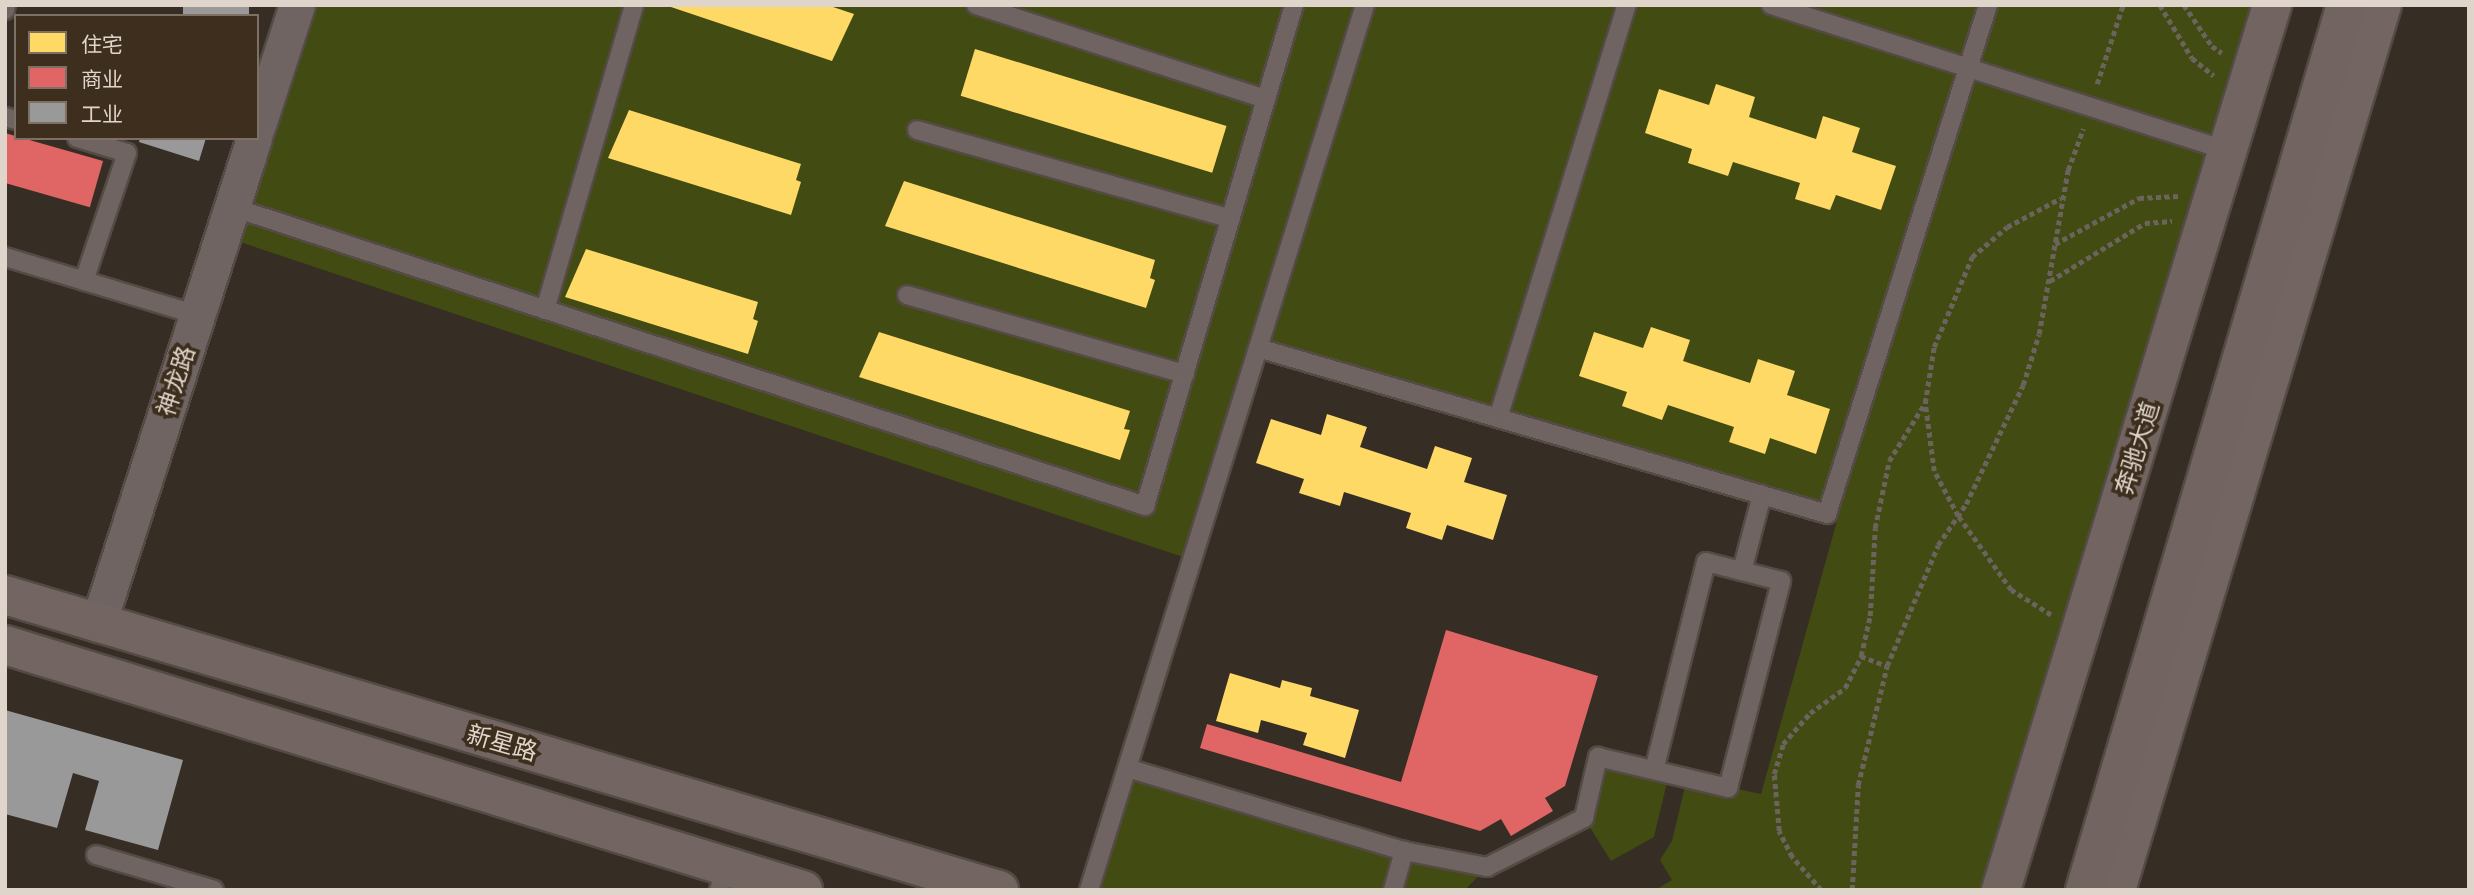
<!DOCTYPE html>
<meta charset="utf-8">
<style>
body{margin:0}
#map{position:relative;width:2474px;height:895px;overflow:hidden;background:#362d24;font-family:"PT Sans Narrow","Noto Sans SC",sans-serif}
div>[style]{position:absolute}
[style*='--x']{left:calc(var(--x)*1px);top:calc(var(--y)*1px);width:calc(var(--w)*1px);rotate:calc(var(--a)*1deg)}
.green>*{inset:0;background:#424b11}
.homes>*{inset:0;background:#ffd966;transform-origin:0 0}
.shops>*{inset:0;background:#e06666;transform-origin:0 0}
.industry>*{inset:0;background:#999;transform-origin:0 0}
.path>*{height:4.5px;margin-top:-2.25px;transform-origin:0;background:repeating-linear-gradient(90deg,#6b635e 0 5px,transparent 0 8.5px)}
.roads{filter:drop-shadow(2px 0 #534b44) drop-shadow(-2px 0 #534b44) drop-shadow(0 2px #534b44) drop-shadow(0 -2px #534b44)}
.lane>*{height:18px;margin:-9px;padding:0 9px;transform-origin:9px;border-radius:9px;background:#706462}
.street>*{height:35px;margin:-17.5px;padding:0 17.5px;transform-origin:17.5px;border-radius:17.5px;background:#706462}
.secondary>*{height:38px;margin:-19px;padding:0 19px;transform-origin:19px;border-radius:19px;background:#726562}
.primary>*{height:38px;margin:-19px;padding:0 19px;transform-origin:19px;border-radius:19px;background:#726460}
span{translate:-50% -50%;white-space:nowrap;text-align:center;line-height:1.15;-webkit-text-stroke:7px #3d2e1d;paint-order:stroke}
.street-label{font-size:24px;color:#dfd5cb}
.frame{position:absolute;inset:0;border:7px solid #dfd5cb;pointer-events:none}
.legend{position:absolute;left:14px;top:14px;width:245px;height:126px;box-sizing:border-box;background:#3d2e1d;border:2px solid #7e7163;margin:0;padding:9px 12px;list-style:none;font-size:21px;color:#dfd5cb}
.legend li{display:flex;align-items:center;gap:14px;height:35px}
.legend b{width:35px;border:2px solid #7e7163}
</style>
<div id="map">
<div class="green">
<i style="clip-path:polygon(297px 5px,2272px 5px,2001px 890px,1655px 890px,1672px 880px,1660px 860px,1672px 841px,1687px 778px,1761px 794px,1838px 517px,1258px 348px,1192px 560px,222px 236px)"></i>
<i style="clip-path:polygon(1598px 757px,1669px 774px,1654px 837px,1611px 861px,1584px 818px)"></i>
<i style="clip-path:polygon(1127px 768px,1487px 867px,1465px 890px,1089px 890px)"></i>
</div>
<div class="homes">
<i style="clip-path:polygon(665px 5px,827px 5px,854px 14px,832px 61px)"></i>
<i style="left:975px;top:49px;width:263px;height:49px;rotate:17deg"></i>
<i style="clip-path:polygon(1716px 84px,1755px 97px,1749px 117px,1816px 139px,1823px 116px,1860px 128px,1852px 152px,1896px 166px,1881px 210px,1836px 195px,1830px 210px,1795px 199px,1800px 183px,1733px 162px,1728px 176px,1688px 163px,1692px 149px,1645px 133px,1659px 89px,1709px 105px)"></i>
<i style="clip-path:polygon(629px 110px,801px 164px,796px 180px,801px 182px,791px 215px,608px 158px)"></i>
<i style="clip-path:polygon(904px 181px,1155px 260px,1150px 278px,1155px 280px,1146px 308px,885px 226px)"></i>
<i style="clip-path:polygon(586px 249px,758px 302px,753px 319px,758px 321px,748px 354px,565px 297px)"></i>
<i style="clip-path:polygon(1651px 327px,1690px 340px,1683px 361px,1750px 383px,1758px 359px,1795px 371px,1787px 395px,1830px 409px,1816px 454px,1770px 438px,1765px 454px,1729px 442px,1734px 427px,1668px 405px,1662px 420px,1622px 406px,1627px 392px,1579px 376px,1594px 332px,1643px 348px)"></i>
<i style="clip-path:polygon(879px 332px,1130px 411px,1124px 429px,1130px 430px,1120px 460px,859px 377px)"></i>
<i style="clip-path:polygon(1327px 414px,1367px 427px,1360px 447px,1427px 469px,1435px 446px,1472px 458px,1464px 482px,1507px 495px,1493px 540px,1447px 525px,1442px 540px,1406px 528px,1411px 513px,1344px 492px,1340px 506px,1299px 493px,1304px 479px,1256px 463px,1271px 419px,1321px 435px)"></i>
<i style="clip-path:polygon(1230px 673px,1280px 688px,1282px 680px,1312px 688px,1310px 696px,1359px 710px,1345px 758px,1303px 745px,1307px 733px,1261px 720px,1258px 733px,1216px 721px)"></i>
</div>
<div class="shops">
<i style="left:5px;top:133px;width:102px;height:48px;rotate:16deg"></i>
<i style="clip-path:polygon(1446px 630px,1598px 676px,1565px 786px,1545px 798px,1553px 811px,1511px 836px,1501px 819px,1480px 831px,1200px 748px,1207px 724px,1401px 782px)"></i>
</div>
<div class="industry">
<i style="left:183px;top:5px;width:66px;height:11px"></i>
<i style="clip-path:polygon(140px 138px,206px 138px,199px 161px,139px 142px)"></i>
<i style="clip-path:polygon(5px 710px,183px 760px,158px 850px,85px 830px,99px 781px,73px 773px,57px 828px,5px 814px)"></i>
</div>
<div class="path">
<i style="--x:2160;--y:5;--w:62;--a:58.9"></i>
<i style="--x:2192;--y:58;--w:28;--a:39"></i>
<i style="--x:2184;--y:5;--w:50;--a:55.7"></i>
<i style="--x:2212;--y:46;--w:12;--a:35"></i>
<i style="--x:2097;--y:84;--w:83;--a:-71.8"></i>
<i style="--x:2055;--y:244;--w:96;--a:-28.7"></i>
<i style="--x:2139;--y:198;--w:39;--a:-3"></i>
<i style="--x:2050;--y:281;--w:111;--a:-31.4"></i>
<i style="--x:2145;--y:223;--w:27;--a:-4"></i>
<i style="--x:2051;--y:615;--w:47;--a:-148"></i>
<i style="--x:2011;--y:590;--w:91;--a:-125.6"></i>
<i style="--x:1958;--y:516;--w:51;--a:-118.1"></i>
<i style="--x:1934;--y:471;--w:69;--a:-97.5"></i>
<i style="--x:1925;--y:403;--w:57;--a:-80.9"></i>
<i style="--x:1934;--y:347;--w:98;--a:-67.1"></i>
<i style="--x:1972;--y:257;--w:46;--a:-40.6"></i>
<i style="--x:2007;--y:227;--w:61;--a:-28.2"></i>
<i style="--x:1861;--y:656;--w:28;--a:21"></i>
<i style="--x:1821;--y:890;--w:44;--a:-131.3"></i>
<i style="--x:1792;--y:857;--w:29;--a:-117"></i>
<i style="--x:1779;--y:831;--w:57;--a:-95"></i>
<i style="--x:1774;--y:774;--w:31;--a:-73"></i>
<i style="--x:1783;--y:744;--w:41;--a:-48.9"></i>
<i style="--x:1810;--y:713;--w:43;--a:-35.5"></i>
<i style="--x:1845;--y:688;--w:36;--a:-63"></i>
<i style="--x:1861;--y:656;--w:41;--a:-77.3"></i>
<i style="--x:1870;--y:616;--w:88;--a:-86.7"></i>
<i style="--x:1875;--y:528;--w:68;--a:-78.2"></i>
<i style="--x:1889;--y:461;--w:68;--a:-58.2"></i>
<i style="--x:1852;--y:890;--w:105;--a:-86.7"></i>
<i style="--x:1858;--y:785;--w:122;--a:-76.3"></i>
<i style="--x:1887;--y:666;--w:131;--a:-67.1"></i>
<i style="--x:1938;--y:545;--w:50;--a:-55.7"></i>
<i style="--x:1966;--y:504;--w:132;--a:-64.4"></i>
<i style="--x:2023;--y:385;--w:53;--a:-72.6"></i>
<i style="--x:2039;--y:334;--w:167;--a:-80"></i>
<i style="--x:2068;--y:170;--w:44;--a:-69.9"></i>
</div>
<div class="roads">
<div class="lane">
<i style="--x:976;--y:5;--w:305;--a:18"></i>
<i style="--x:1771;--y:5;--w:480;--a:17.7"></i>
<i style="--x:5;--y:10;--w:5;--a:-79"></i>
<i style="--x:5;--y:117;--w:11;--a:15"></i>
<i style="--x:917;--y:130;--w:326;--a:15.8"></i>
<i style="--x:77;--y:138;--w:52;--a:16.7"></i>
<i style="--x:127;--y:153;--w:135;--a:108.6"></i>
<i style="--x:232;--y:207;--w:961;--a:18.13"></i>
<i style="--x:1145;--y:506;--w:523;--a:-73.44"></i>
<i style="--x:5;--y:257;--w:201;--a:16.8"></i>
<i style="--x:907;--y:295;--w:289;--a:15.9"></i>
<i style="--x:545;--y:310;--w:318;--a:-73.7"></i>
<i style="--x:1258;--y:348;--w:593;--a:16.26"></i>
<i style="--x:1827;--y:514;--w:534;--a:-72.45"></i>
<i style="--x:1498;--y:418;--w:433;--a:-72.7"></i>
<i style="--x:1742;--y:571;--w:79;--a:-75.3"></i>
<i style="--x:1127;--y:768;--w:289;--a:16.7"></i>
<i style="--x:96;--y:855;--w:123;--a:16.5"></i>
<i style="--x:719;--y:890;--w:25;--a:-74"></i>
<i style="--x:1089;--y:890;--w:927;--a:-72.68"></i>
<i style="--x:1393;--y:890;--w:41;--a:-74.2"></i>
<i style="--x:1404;--y:851;--w:85;--a:10.9"></i>
<i style="--x:1487;--y:867;--w:109;--a:-26.8"></i>
<i style="--x:1584;--y:818;--w:63;--a:-77.1"></i>
<i style="--x:1598;--y:757;--w:134;--a:13.4"></i>
<i style="--x:1728;--y:788;--w:214;--a:-75.6"></i>
<i style="--x:1781;--y:581;--w:77;--a:-165.8"></i>
<i style="--x:1706;--y:562;--w:214;--a:104"></i>
</div>
<div class="street">
<i style="--x:257;--y:128;--w:129;--a:-72"></i>
<i style="--x:98;--y:624;--w:510;--a:-72.2"></i>
</div>
<div class="secondary">
<i style="--x:5;--y:595;--w:1037;--a:16.53"></i>
<i style="--x:5;--y:645;--w:835;--a:17.07"></i>
<i style="--x:2116;--y:890;--w:924;--a:-73.27"></i>
</div>
<div class="primary">
<i style="--x:2001;--y:890;--w:926;--a:-72.97"></i>
<i style="--x:2085;--y:890;--w:923;--a:-73.57"></i>
</div>
</div>
<div class="street-label">
<span style="left:176px;top:381px;rotate:-72deg">神龙路</span>
<span style="left:2137px;top:448px;rotate:-73deg">奔驰大道</span>
<span style="left:502px;top:743px;rotate:16deg">新星路</span>
</div>
<div class="frame"></div>
<ul class="legend">
<li><b style="height:19px;background:#ffd966"></b>住宅</li>
<li><b style="height:19px;background:#e06666"></b>商业</li>
<li><b style="height:19px;background:#999"></b>工业</li>
</ul>
</div>
